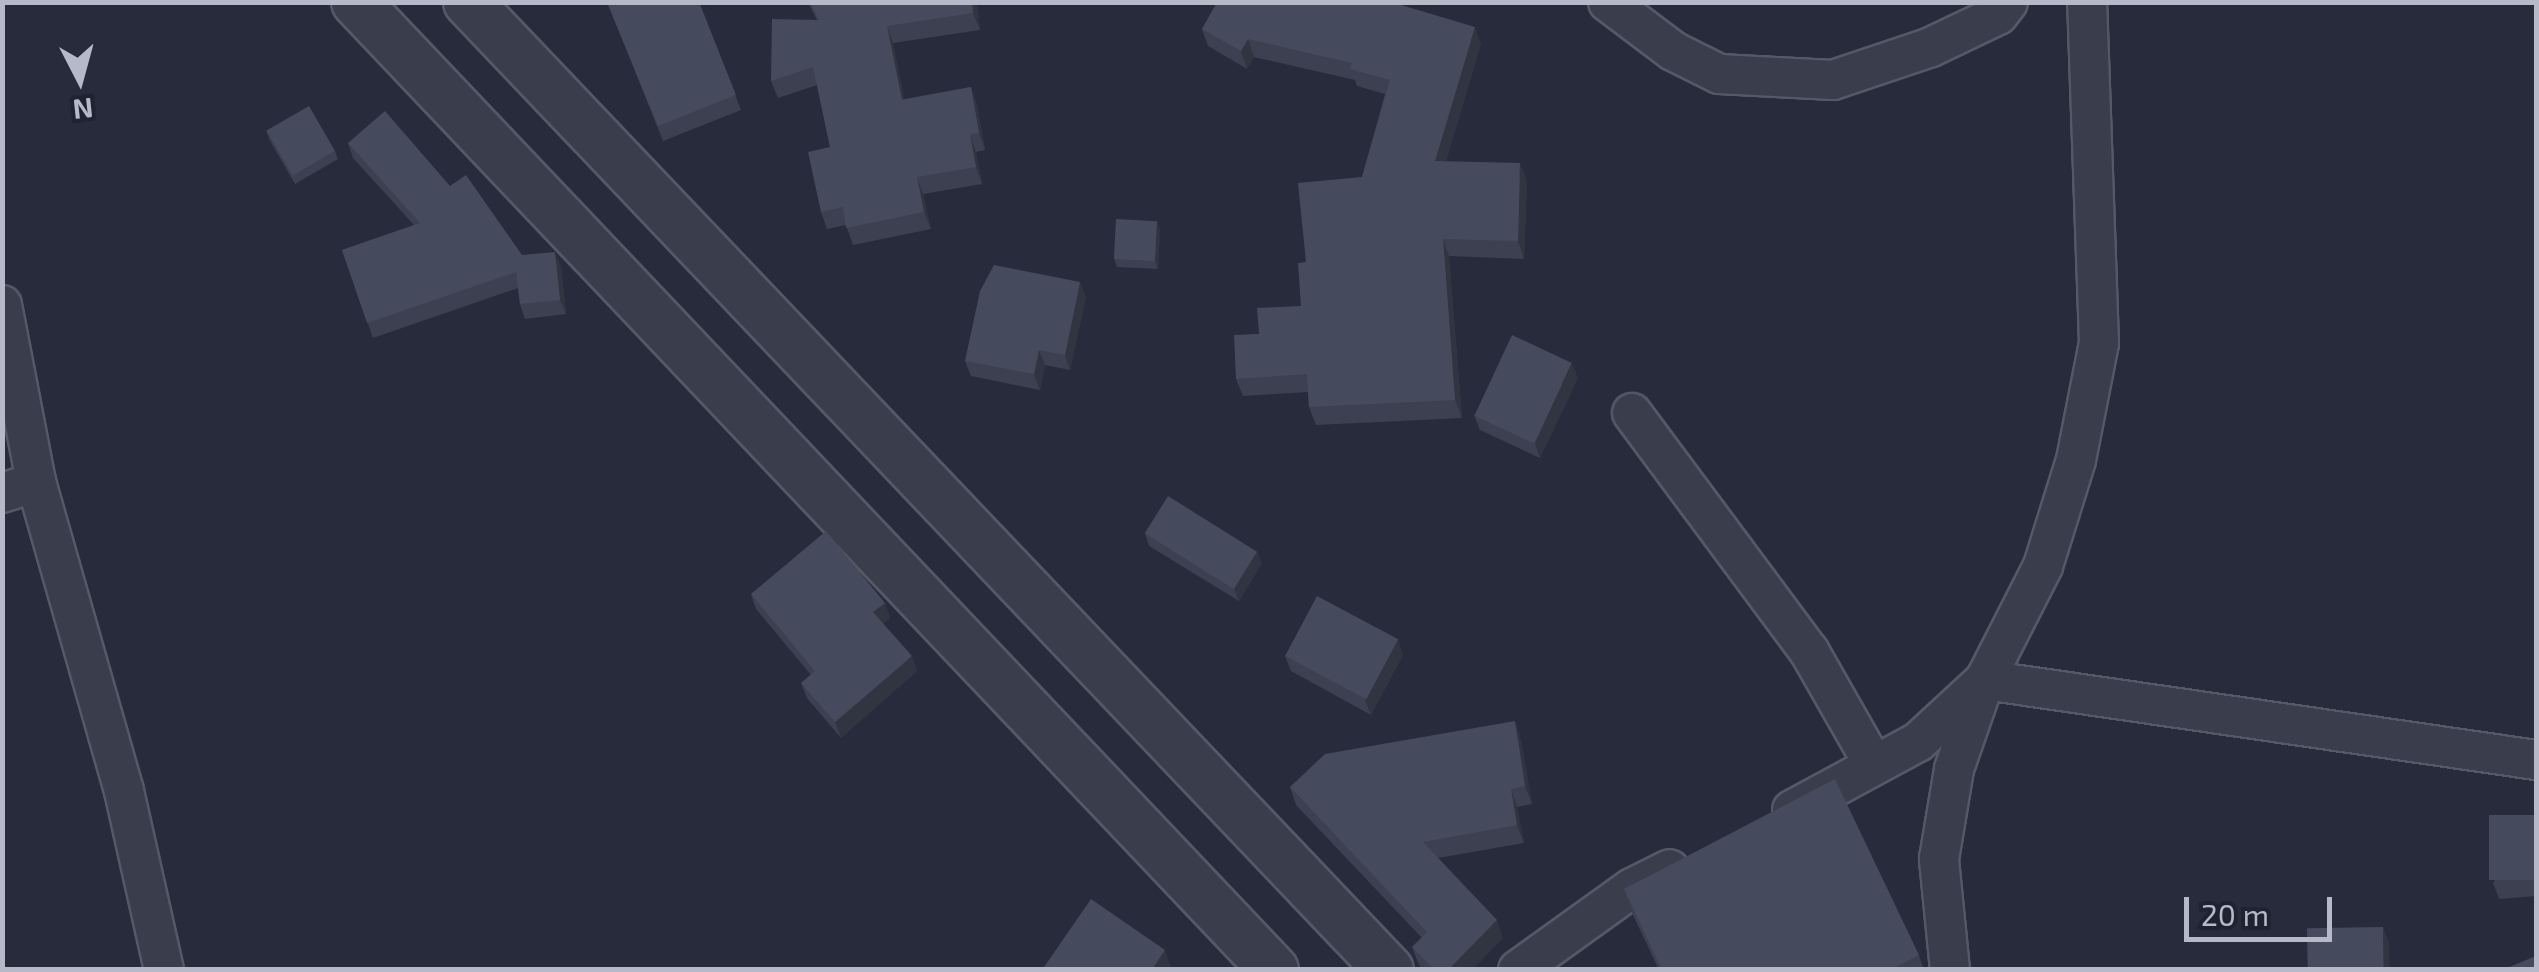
<!DOCTYPE html>
<style>
body{margin:0}
#map{position:relative;width:2539px;height:972px;overflow:hidden;background:#272b3c;font-family:"Exo 2",sans-serif}
div>[style]{position:absolute}
[style*='--x']{left:calc(var(--x)*1px);top:calc(var(--y)*1px);width:calc(var(--w)*1px);rotate:calc(var(--a)*1deg)}
.roads{filter:drop-shadow(2px 0 #555967) drop-shadow(-2px 0 #555967) drop-shadow(0 2px #555967) drop-shadow(0 -2px #555967)}
.minor>*{height:38px;margin:-19px;padding:0 19px;transform-origin:19px;border-radius:19px;background:#3a3e4c}
.tertiary>*{height:48px;margin:-24px;padding:0 24px;transform-origin:24px;border-radius:24px;background:#3a3e4c}
.wall>*{inset:0;background:#3c4050}
.shaded-wall>*{inset:0;background:#313441}
.building>*{inset:0;background:#464a5d;transform-origin:0 0}
span{translate:-50% -50%;white-space:nowrap;text-align:center;line-height:1.15;-webkit-text-stroke:8px #1f2331;paint-order:stroke}
.frame{position:absolute;inset:0;border:5px solid #b6b9c7;pointer-events:none}
.north{position:absolute;left:30px;top:30px;width:100px;height:100px;-webkit-text-stroke:8px #1f2331;paint-order:stroke;rotate:174deg;font-size:28px;font-weight:700;line-height:40px;text-align:center;color:#b6b9c7}
.north::after{content:'';display:block;margin:auto;width:35px;height:45px;background:#b6b9c7;clip-path:polygon(50% 0,100% 100%,50% 72%,0 100%)}
.scale{position:absolute;left:2184px;top:897px;width:148px;height:45px;box-sizing:border-box;border:5px solid #b6b9c7;border-top:0;padding-left:12px;font-size:30px;line-height:35px;white-space:nowrap;color:#b6b9c7;-webkit-text-stroke:8px #1f2331;paint-order:stroke}
</style>
<div id="map">
<div class="roads">
<div class="minor">
<i style="--x:1608;--y:2;--w:81;--a:37"></i>
<i style="--x:1673;--y:51;--w:51;--a:26.6"></i>
<i style="--x:1719;--y:74;--w:114;--a:3"></i>
<i style="--x:1833;--y:80;--w:103;--a:-18.6"></i>
<i style="--x:1931;--y:47;--w:74;--a:-25.5"></i>
<i style="--x:1998;--y:15;--w:16;--a:-52"></i>
<i style="--x:2;--y:305;--w:180;--a:79.1"></i>
<i style="--x:36;--y:482;--w:321;--a:74.1"></i>
<i style="--x:124;--y:791;--w:183;--a:77.4"></i>
<i style="--x:1632;--y:413;--w:297;--a:53.4"></i>
<i style="--x:1809;--y:651;--w:131;--a:60.3"></i>
<i style="--x:2;--y:493;--w:36;--a:-18"></i>
<i style="--x:1792;--y:810;--w:143;--a:-28.4"></i>
<i style="--x:1918;--y:742;--w:91;--a:-42.8"></i>
<i style="--x:1985;--y:680;--w:557;--a:8.26"></i>
<i style="--x:1518;--y:970;--w:140;--a:-35.7"></i>
<i style="--x:1632;--y:888;--w:42;--a:-26.6"></i>
<i style="--x:1950;--y:970;--w:112;--a:-95.7"></i>
<i style="--x:1939;--y:859;--w:91;--a:-80.5"></i>
<i style="--x:1954;--y:769;--w:94;--a:-70.8"></i>
<i style="--x:1985;--y:680;--w:128;--a:-63"></i>
<i style="--x:2043;--y:566;--w:111;--a:-72.7"></i>
<i style="--x:2076;--y:460;--w:119;--a:-78.9"></i>
<i style="--x:2099;--y:343;--w:341;--a:-92"></i>
</div>
<div class="tertiary">
<i style="--x:356;--y:2;--w:1334;--a:46.52"></i>
<i style="--x:468;--y:2;--w:1336;--a:46.43"></i>
</div>
</div>
<div class="wall">
<i style="clip-path:polygon(607px 2px,699px 2px,741px 110px,663px 141px)"></i>
<i style="clip-path:polygon(808px 2px,977px 2px,980px 30px,893px 43px,904px 99px,971px 87px,977px 105px,985px 150px,976px 152px,982px 184px,923px 194px,931px 229px,853px 245px,846px 225px,827px 229px,821px 212px,830px 147px,817px 85px,778px 98px,771px 81px,817px 20px)"></i>
<i style="clip-path:polygon(1202px 29px,1481px 44px,1446px 161px,1527px 180px,1524px 259px,1449px 256px,1462px 418px,1316px 425px,1309px 407px,1308px 392px,1243px 396px,1236px 379px,1259px 334px,1301px 306px,1306px 262px,1362px 177px,1385px 94px,1357px 86px,1355px 80px,1254px 57px,1247px 69px,1208px 46px)"></i>
<i style="clip-path:polygon(266px 130px,335px 151px,338px 159px,295px 184px,269px 139px)"></i>
<i style="clip-path:polygon(348px 143px,450px 186px,522px 255px,561px 266px,566px 314px,525px 319px,520px 304px,518px 288px,373px 338px,342px 250px,414px 225px,353px 158px)"></i>
<i style="clip-path:polygon(1157px 221px,1160px 230px,1158px 269px,1117px 267px,1114px 259px)"></i>
<i style="clip-path:polygon(1080px 282px,1086px 297px,1070px 370px,1045px 365px,1040px 390px,971px 376px,965px 361px)"></i>
<i style="clip-path:polygon(1578px 378px,1540px 458px,1480px 430px,1474px 415px)"></i>
<i style="clip-path:polygon(1145px 533px,1262px 563px,1239px 601px,1149px 546px)"></i>
<i style="clip-path:polygon(751px 594px,885px 603px,890px 618px,883px 624px,917px 671px,841px 738px,807px 698px,801px 683px,811px 675px,756px 609px)"></i>
<i style="clip-path:polygon(1403px 655px,1371px 715px,1291px 671px,1285px 656px)"></i>
<i style="clip-path:polygon(1521px 740px,1532px 804px,1517px 807px,1524px 843px,1438px 858px,1503px 938px,1472px 970px,1423px 970px,1419px 965px,1412px 947px,1422px 938px,1296px 805px,1290px 787px)"></i>
<i style="clip-path:polygon(2536px 815px,2536px 896px,2499px 899px,2493px 883px)"></i>
<i style="clip-path:polygon(1624px 889px,1919px 955px,1924px 970px,1659px 970px,1633px 915px)"></i>
</div>
<div class="shaded-wall">
<i style="clip-path:polygon(972px 2px,977px 2px,980px 30px,973px 13px)"></i>
<i style="clip-path:polygon(887px 26px,893px 43px,908px 117px,902px 100px)"></i>
<i style="clip-path:polygon(1475px 27px,1481px 44px,1441px 178px,1435px 161px)"></i>
<i style="clip-path:polygon(1248px 39px,1254px 57px,1247px 69px,1241px 51px)"></i>
<i style="clip-path:polygon(971px 87px,977px 105px,985px 150px,979px 133px)"></i>
<i style="clip-path:polygon(970px 134px,976px 152px,982px 184px,976px 167px)"></i>
<i style="clip-path:polygon(1520px 163px,1527px 180px,1524px 259px,1518px 241px)"></i>
<i style="clip-path:polygon(917px 177px,923px 194px,931px 229px,924px 212px)"></i>
<i style="clip-path:polygon(1157px 221px,1160px 230px,1158px 269px,1155px 261px)"></i>
<i style="clip-path:polygon(1443px 239px,1449px 256px,1462px 418px,1455px 400px)"></i>
<i style="clip-path:polygon(555px 252px,561px 266px,566px 314px,560px 300px)"></i>
<i style="clip-path:polygon(1080px 282px,1086px 297px,1070px 370px,1065px 355px)"></i>
<i style="clip-path:polygon(1039px 350px,1045px 365px,1040px 390px,1034px 374px)"></i>
<i style="clip-path:polygon(1572px 363px,1578px 378px,1540px 458px,1535px 443px)"></i>
<i style="clip-path:polygon(1257px 551px,1262px 563px,1239px 601px,1234px 589px)"></i>
<i style="clip-path:polygon(885px 603px,890px 618px,879px 627px,873px 612px)"></i>
<i style="clip-path:polygon(1398px 639px,1403px 655px,1371px 715px,1365px 700px)"></i>
<i style="clip-path:polygon(912px 656px,917px 671px,841px 738px,835px 722px)"></i>
<i style="clip-path:polygon(1515px 721px,1521px 740px,1532px 804px,1525px 786px)"></i>
<i style="clip-path:polygon(1511px 789px,1517px 807px,1524px 843px,1517px 825px)"></i>
<i style="clip-path:polygon(1497px 920px,1503px 938px,1472px 970px,1448px 970px)"></i>
<i style="clip-path:polygon(2383px 927px,2389px 942px,2390px 970px,2384px 970px)"></i>
<i style="clip-path:polygon(1165px 950px,1172px 970px,1152px 970px)"></i>
</div>
<div class="building">
<i style="clip-path:polygon(607px 2px,699px 2px,736px 95px,658px 126px)"></i>
<i style="clip-path:polygon(810px 2px,972px 2px,973px 13px,887px 26px,902px 100px,971px 87px,979px 133px,970px 134px,976px 167px,917px 177px,924px 212px,846px 228px,843px 207px,821px 212px,808px 152px,830px 147px,813px 67px,771px 81px,772px 19px,819px 20px)"></i>
<i style="clip-path:polygon(1217px 2px,1391px 2px,1475px 27px,1435px 161px,1520px 163px,1518px 241px,1443px 239px,1455px 400px,1309px 407px,1307px 374px,1236px 379px,1234px 335px,1259px 334px,1257px 308px,1301px 306px,1298px 263px,1306px 262px,1298px 183px,1362px 177px,1390px 80px,1350px 69px,1352px 63px,1248px 39px,1241px 51px,1202px 29px)"></i>
<i style="left:309px;top:106px;width:52px;height:49px;rotate:60deg"></i>
<i style="clip-path:polygon(385px 111px,450px 186px,466px 175px,522px 255px,555px 252px,560px 300px,520px 304px,516px 272px,367px 323px,342px 250px,420px 223px,348px 143px)"></i>
<i style="left:1116px;top:219px;width:41px;height:40px;rotate:3deg"></i>
<i style="clip-path:polygon(994px 265px,1080px 282px,1065px 355px,1039px 350px,1034px 374px,965px 361px,980px 291px)"></i>
<i style="left:1512px;top:335px;width:66px;height:89px;rotate:25deg"></i>
<i style="left:1168px;top:496px;width:105px;height:44px;rotate:32deg"></i>
<i style="clip-path:polygon(826px 531px,885px 603px,873px 612px,912px 656px,835px 722px,801px 683px,815px 671px,751px 594px)"></i>
<i style="left:1317px;top:596px;width:92px;height:68px;rotate:28deg"></i>
<i style="clip-path:polygon(1515px 721px,1525px 786px,1511px 789px,1517px 825px,1423px 842px,1497px 920px,1448px 970px,1435px 970px,1412px 947px,1427px 932px,1290px 787px,1325px 754px)"></i>
<i style="clip-path:polygon(1835px 779px,1919px 955px,1890px 970px,1662px 970px,1624px 889px)"></i>
<i style="left:2536px;top:815px;width:65px;height:47px;rotate:90deg"></i>
<i style="clip-path:polygon(1091px 899px,1165px 950px,1152px 970px,1042px 970px)"></i>
<i style="left:2383px;top:927px;width:43px;height:76px;rotate:89deg"></i>
<i style="clip-path:polygon(2536px 956px,2536px 970px,2502px 970px)"></i>
</div>
<div class="frame"></div>
<div class="north">N</div>
<div class="scale">20 m</div>
</div>
